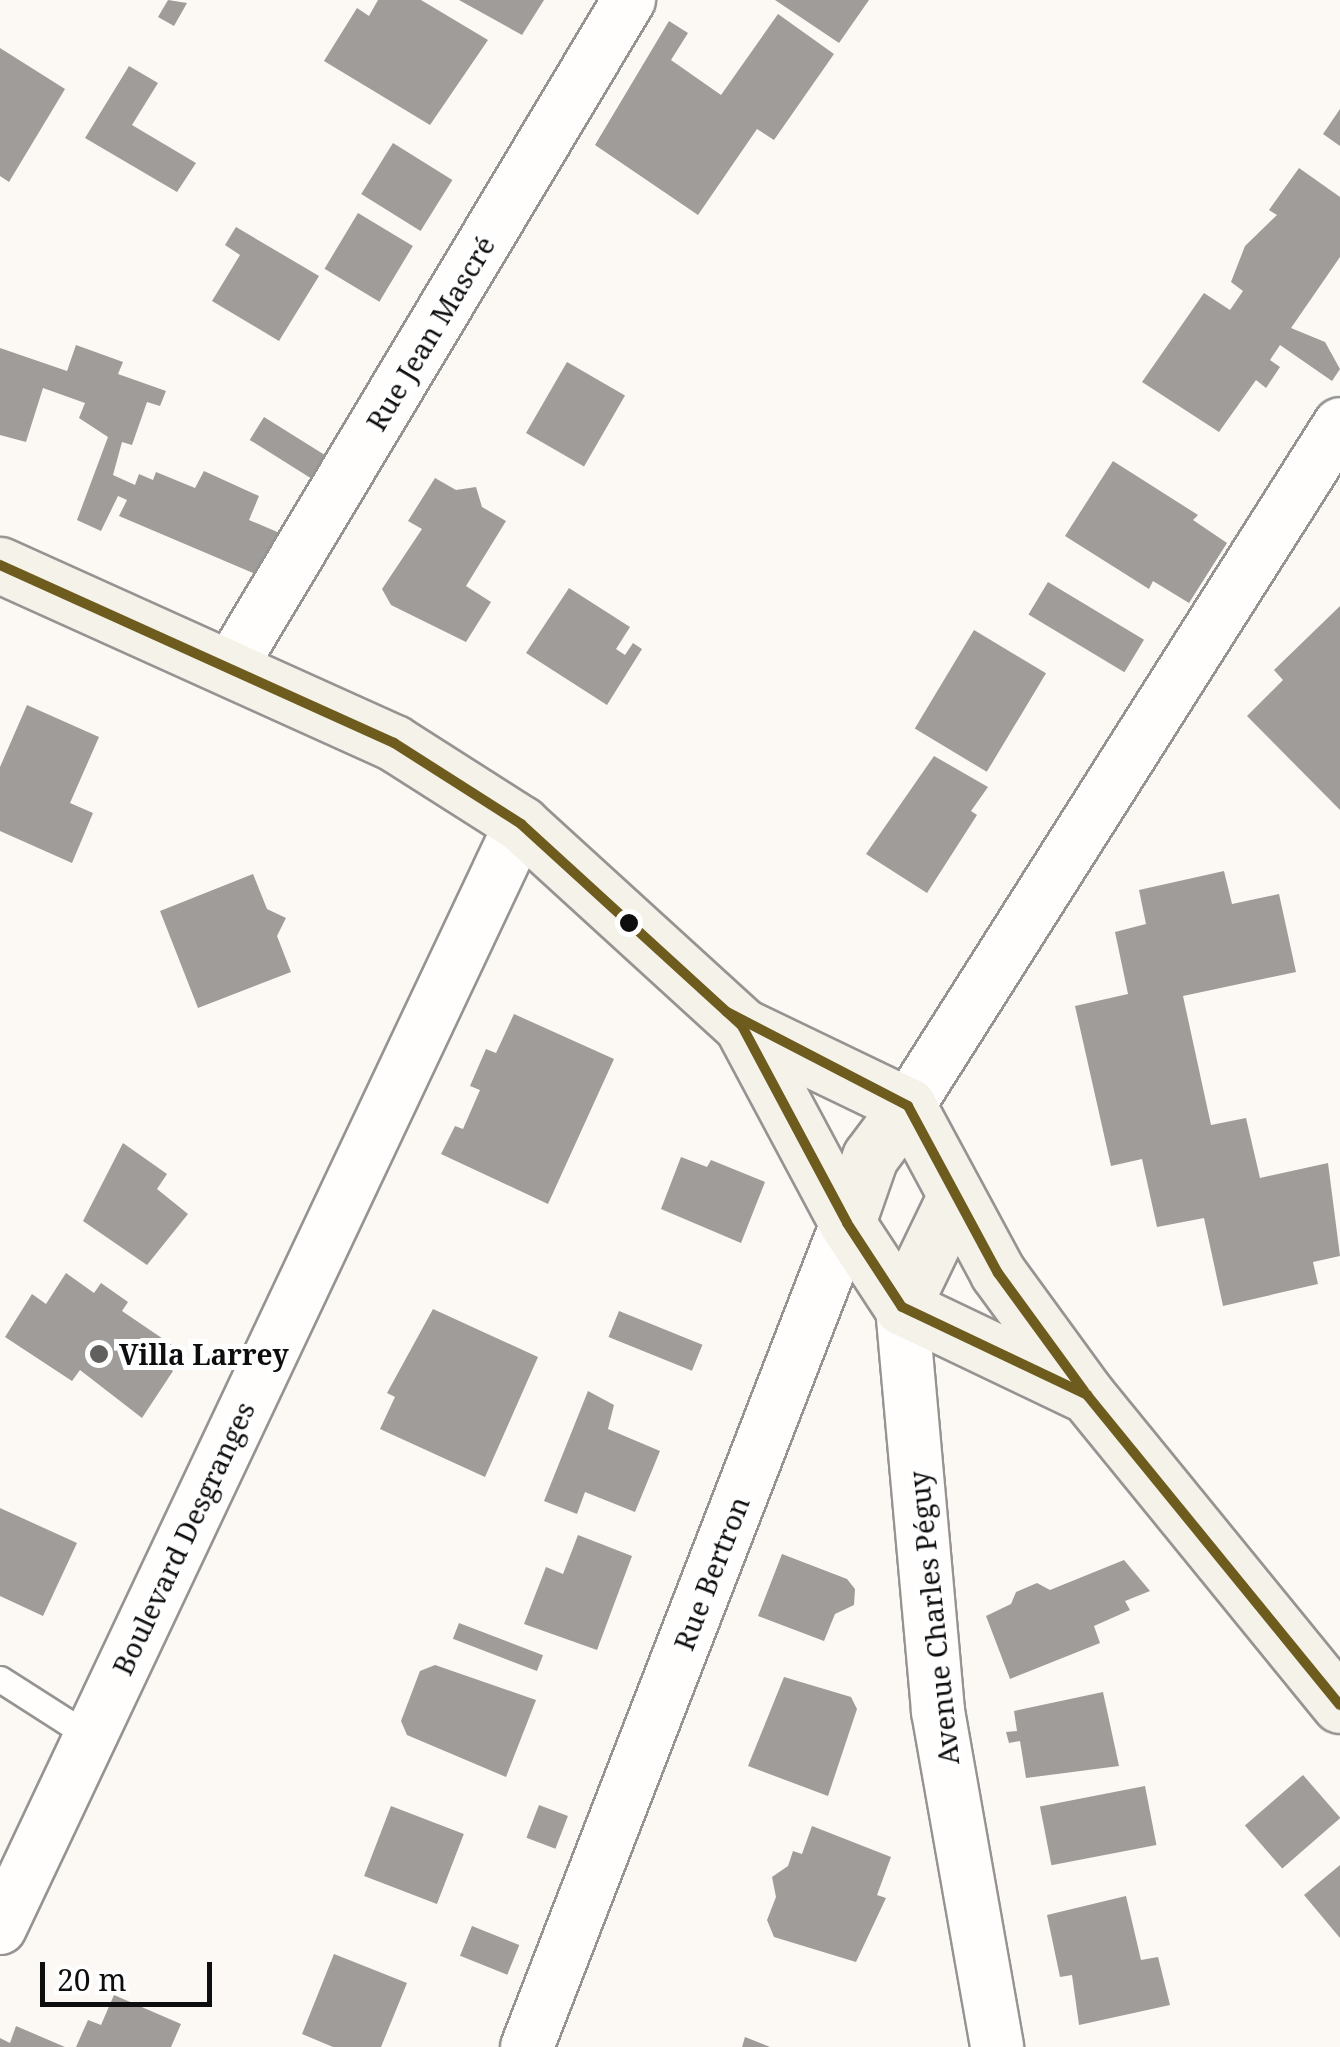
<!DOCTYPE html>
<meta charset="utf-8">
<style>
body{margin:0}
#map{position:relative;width:1340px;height:2047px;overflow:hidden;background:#fcf9f4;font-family:"Noto Serif",serif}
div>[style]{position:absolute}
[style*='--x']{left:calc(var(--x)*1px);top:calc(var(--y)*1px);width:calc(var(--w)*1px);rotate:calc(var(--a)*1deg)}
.building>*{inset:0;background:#9f9c99;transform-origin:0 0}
.roads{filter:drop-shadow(2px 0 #959492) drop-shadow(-2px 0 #959492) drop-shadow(0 2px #959492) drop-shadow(0 -2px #959492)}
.service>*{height:25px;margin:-12.5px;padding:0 12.5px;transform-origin:12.5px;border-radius:12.5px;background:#fffefd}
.minor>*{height:52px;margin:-26px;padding:0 26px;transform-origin:26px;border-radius:26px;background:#fffefd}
.secondary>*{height:55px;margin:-27.5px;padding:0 27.5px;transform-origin:27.5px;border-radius:27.5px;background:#f5f2ea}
.bus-1>*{height:10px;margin:-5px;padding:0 5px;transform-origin:5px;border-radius:5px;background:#6e5b1e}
.dots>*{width:28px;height:28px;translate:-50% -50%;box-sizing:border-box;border:5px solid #fff;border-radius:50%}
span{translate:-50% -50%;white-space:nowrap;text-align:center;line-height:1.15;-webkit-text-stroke:10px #fff;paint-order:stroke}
.street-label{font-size:28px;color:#0e0e0e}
.poi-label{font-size:28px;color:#0e0e0e;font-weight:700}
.left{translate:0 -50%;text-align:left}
.scale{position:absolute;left:40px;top:1962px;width:172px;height:45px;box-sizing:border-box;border:5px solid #0e0e0e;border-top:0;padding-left:12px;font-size:30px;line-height:35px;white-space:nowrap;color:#0e0e0e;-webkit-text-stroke:8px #fff;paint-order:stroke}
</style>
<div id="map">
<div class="building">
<i style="clip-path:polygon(168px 0,187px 3px,174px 26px,158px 17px)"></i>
<i style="clip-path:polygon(378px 0,421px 0,488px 40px,430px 125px,324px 61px,357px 8px,369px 16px)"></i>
<i style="clip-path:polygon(459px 0,544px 0,522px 35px)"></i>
<i style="clip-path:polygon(775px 0,869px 0,839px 43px)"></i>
<i style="clip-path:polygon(778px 14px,834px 54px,774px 140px,757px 129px,698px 215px,595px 145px,669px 21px,688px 33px,671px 60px,721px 95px)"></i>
<i style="clip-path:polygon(0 48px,65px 89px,9px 182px,0 176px)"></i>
<i style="clip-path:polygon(129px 66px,158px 83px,132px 125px,196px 163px,177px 192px,85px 138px)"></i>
<i style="clip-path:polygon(1340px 109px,1340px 146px,1323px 134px)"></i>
<i style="left:393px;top:143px;width:70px;height:60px;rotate:32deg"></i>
<i style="clip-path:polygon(1299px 168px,1340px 197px,1340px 257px,1291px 328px,1325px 342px,1340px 369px,1332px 381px,1280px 345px,1270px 360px,1280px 367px,1266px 388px,1256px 380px,1219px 432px,1142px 382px,1204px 293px,1230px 310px,1243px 291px,1231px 282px,1245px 246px,1277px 215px,1269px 210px)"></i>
<i style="left:358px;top:213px;width:64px;height:65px;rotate:31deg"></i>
<i style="clip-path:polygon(236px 227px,319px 276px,279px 341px,212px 301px,240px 255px,225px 245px)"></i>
<i style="clip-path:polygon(76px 345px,123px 362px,118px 374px,166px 391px,160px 406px,147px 402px,132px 445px,122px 442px,113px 475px,135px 485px,139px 474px,153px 480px,156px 472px,195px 488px,204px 471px,259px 496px,249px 520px,282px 534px,258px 575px,119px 516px,127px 500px,118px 496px,101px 531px,77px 520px,108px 437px,79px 418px,85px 403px,43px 388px,26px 442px,0 435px,0 348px,67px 371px)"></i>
<i style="left:567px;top:362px;width:67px;height:82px;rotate:30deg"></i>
<i style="left:264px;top:417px;width:75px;height:27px;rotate:32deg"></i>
<i style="clip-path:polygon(1113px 461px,1198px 515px,1193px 520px,1227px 543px,1189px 603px,1153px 581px,1149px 589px,1065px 536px)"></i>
<i style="clip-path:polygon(435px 478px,456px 490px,476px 487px,482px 507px,506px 521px,466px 586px,491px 602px,466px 642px,391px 605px,382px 589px,422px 529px,408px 521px)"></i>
<i style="left:1048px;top:582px;width:112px;height:38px;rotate:31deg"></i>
<i style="clip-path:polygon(569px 588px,630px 627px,616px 649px,625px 655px,633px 643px,642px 649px,607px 705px,526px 653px)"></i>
<i style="clip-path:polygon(1340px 606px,1340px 810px,1247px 716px,1283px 680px,1274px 670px)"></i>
<i style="left:974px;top:630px;width:84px;height:115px;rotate:31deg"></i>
<i style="clip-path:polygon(27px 705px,99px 737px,70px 803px,93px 813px,72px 863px,0 831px,0 767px)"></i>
<i style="clip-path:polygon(934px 756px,988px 787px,971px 811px,977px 815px,927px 893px,866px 854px)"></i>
<i style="clip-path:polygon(1224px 871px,1232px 904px,1279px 894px,1296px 972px,1183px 996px,1211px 1125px,1246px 1118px,1260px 1178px,1328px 1163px,1340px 1256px,1313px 1262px,1318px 1284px,1223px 1306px,1204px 1218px,1157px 1227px,1142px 1159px,1111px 1166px,1075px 1006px,1128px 994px,1115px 932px,1146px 924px,1139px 890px)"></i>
<i style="clip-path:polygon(253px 874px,267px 909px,286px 918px,277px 936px,291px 972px,198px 1008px,160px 911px)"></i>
<i style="clip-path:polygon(514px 1014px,614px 1059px,548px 1204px,441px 1154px,455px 1126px,463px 1129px,480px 1090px,470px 1086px,486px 1049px,496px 1053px)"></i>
<i style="clip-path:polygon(123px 1143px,167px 1174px,157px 1189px,188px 1214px,147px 1265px,83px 1221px)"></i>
<i style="clip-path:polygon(681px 1157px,707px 1167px,711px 1160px,765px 1182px,741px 1243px,661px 1209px)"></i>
<i style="clip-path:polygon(66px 1273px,94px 1293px,101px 1283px,128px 1302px,122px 1311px,172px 1345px,161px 1363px,173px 1371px,142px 1418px,80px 1370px,72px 1381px,5px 1337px,32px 1294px,46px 1304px)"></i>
<i style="clip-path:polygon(433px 1309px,538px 1357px,485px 1477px,380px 1429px,395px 1397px,387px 1393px)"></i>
<i style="left:619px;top:1311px;width:90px;height:28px;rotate:22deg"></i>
<i style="clip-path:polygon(588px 1391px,614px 1405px,608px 1429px,660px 1451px,635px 1512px,585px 1492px,577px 1514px,544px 1501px)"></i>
<i style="clip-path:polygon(0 1508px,77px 1543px,43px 1616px,0 1596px)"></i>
<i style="clip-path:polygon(578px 1535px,632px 1556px,597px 1650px,524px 1624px,546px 1567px,563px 1574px)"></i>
<i style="clip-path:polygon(782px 1554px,847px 1579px,855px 1589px,854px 1605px,835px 1614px,824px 1641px,758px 1616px)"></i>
<i style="clip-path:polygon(1124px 1560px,1150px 1591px,1125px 1601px,1130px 1610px,1094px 1626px,1100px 1643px,1010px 1679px,986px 1616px,1011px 1604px,1016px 1592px,1037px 1583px,1050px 1590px)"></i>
<i style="left:459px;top:1623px;width:90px;height:17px;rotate:21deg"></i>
<i style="clip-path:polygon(435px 1665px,536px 1700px,506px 1777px,407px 1735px,401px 1721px,420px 1671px)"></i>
<i style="clip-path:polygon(784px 1677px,851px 1697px,857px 1709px,828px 1796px,748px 1766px)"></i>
<i style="clip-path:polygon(1103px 1692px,1119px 1766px,1026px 1778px,1020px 1741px,1009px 1743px,1006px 1732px,1017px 1731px,1014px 1711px)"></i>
<i style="left:1303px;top:1775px;width:57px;height:77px;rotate:49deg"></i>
<i style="left:1145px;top:1786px;width:60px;height:107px;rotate:79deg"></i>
<i style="left:539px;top:1805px;width:31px;height:35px;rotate:21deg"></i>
<i style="left:391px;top:1806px;width:78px;height:75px;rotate:21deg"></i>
<i style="clip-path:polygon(812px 1826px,891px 1857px,877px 1895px,886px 1898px,856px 1962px,774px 1937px,767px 1920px,776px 1897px,772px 1877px,788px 1866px,793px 1851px,802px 1854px)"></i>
<i style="clip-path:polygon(1340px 1865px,1340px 1938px,1304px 1895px)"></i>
<i style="clip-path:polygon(1126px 1896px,1141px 1960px,1158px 1957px,1170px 2005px,1079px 2025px,1072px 1975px,1060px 1977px,1047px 1915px)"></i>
<i style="left:472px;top:1926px;width:51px;height:32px;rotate:22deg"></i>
<i style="clip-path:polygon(334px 1954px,407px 1983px,381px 2047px,333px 2047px,302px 2034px)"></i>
<i style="clip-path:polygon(114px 1995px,181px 2024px,171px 2047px,76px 2047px,88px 2020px,101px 2025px)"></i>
<i style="clip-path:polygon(16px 2026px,65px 2047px,0 2047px,0 2038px,10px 2043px)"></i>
<i style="clip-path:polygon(745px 2037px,770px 2047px,742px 2047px)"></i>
</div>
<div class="roads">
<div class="service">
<i style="--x:0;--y:1679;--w:106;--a:32.6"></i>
</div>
<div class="minor">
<i style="--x:231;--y:666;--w:776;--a:-59.14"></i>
<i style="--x:908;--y:1106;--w:807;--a:-57.65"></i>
<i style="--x:902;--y:1307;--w:406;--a:84.9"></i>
<i style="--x:938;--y:1711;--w:341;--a:80"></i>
<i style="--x:0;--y:1928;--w:1221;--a:-64.74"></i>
<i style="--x:527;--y:2047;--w:884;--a:-68.78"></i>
</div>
<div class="secondary">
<i style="--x:0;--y:565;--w:432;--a:24.3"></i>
<i style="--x:394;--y:743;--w:151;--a:32.5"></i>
<i style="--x:521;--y:824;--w:299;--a:42.4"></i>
<i style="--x:742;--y:1026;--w:184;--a:25.7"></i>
<i style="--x:742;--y:1026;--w:223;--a:61.9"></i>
<i style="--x:847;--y:1223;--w:100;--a:56.8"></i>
<i style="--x:908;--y:1106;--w:190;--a:61.7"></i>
<i style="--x:998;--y:1273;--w:151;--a:53.9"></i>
<i style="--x:1087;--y:1395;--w:400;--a:50.8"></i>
<i style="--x:847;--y:1223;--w:70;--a:-70.8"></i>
<i style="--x:870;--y:1157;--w:64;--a:-53.3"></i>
<i style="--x:902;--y:1307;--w:197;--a:25.5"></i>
<i style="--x:902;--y:1307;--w:122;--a:-64.3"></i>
</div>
</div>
<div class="bus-1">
<i style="--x:0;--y:565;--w:432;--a:24.3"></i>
<i style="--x:394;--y:743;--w:151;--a:32.5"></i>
<i style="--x:521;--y:824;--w:299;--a:42.4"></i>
<i style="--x:742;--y:1026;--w:223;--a:61.9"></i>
<i style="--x:847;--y:1223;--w:100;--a:56.8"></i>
<i style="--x:902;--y:1307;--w:205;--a:25.4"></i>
<i style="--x:1087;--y:1395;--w:400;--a:50.8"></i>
<i style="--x:727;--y:1012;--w:204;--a:27.4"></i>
<i style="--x:908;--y:1106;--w:190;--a:61.7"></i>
<i style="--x:998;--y:1273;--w:146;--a:53.9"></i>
</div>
<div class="dots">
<i style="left:629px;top:923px;background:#0e0e0e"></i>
<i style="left:99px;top:1354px;background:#61605e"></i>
</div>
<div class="street-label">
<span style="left:430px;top:333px;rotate:-59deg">Rue Jean Mascré</span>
<span style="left:183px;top:1538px;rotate:-65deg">Boulevard Desgranges</span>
<span style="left:711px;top:1573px;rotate:-69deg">Rue Bertron</span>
<span style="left:933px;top:1618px;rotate:-96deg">Avenue Charles Péguy</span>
</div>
<div class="poi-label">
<span class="left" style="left:119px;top:1354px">Villa Larrey</span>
</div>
<div class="scale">20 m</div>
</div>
